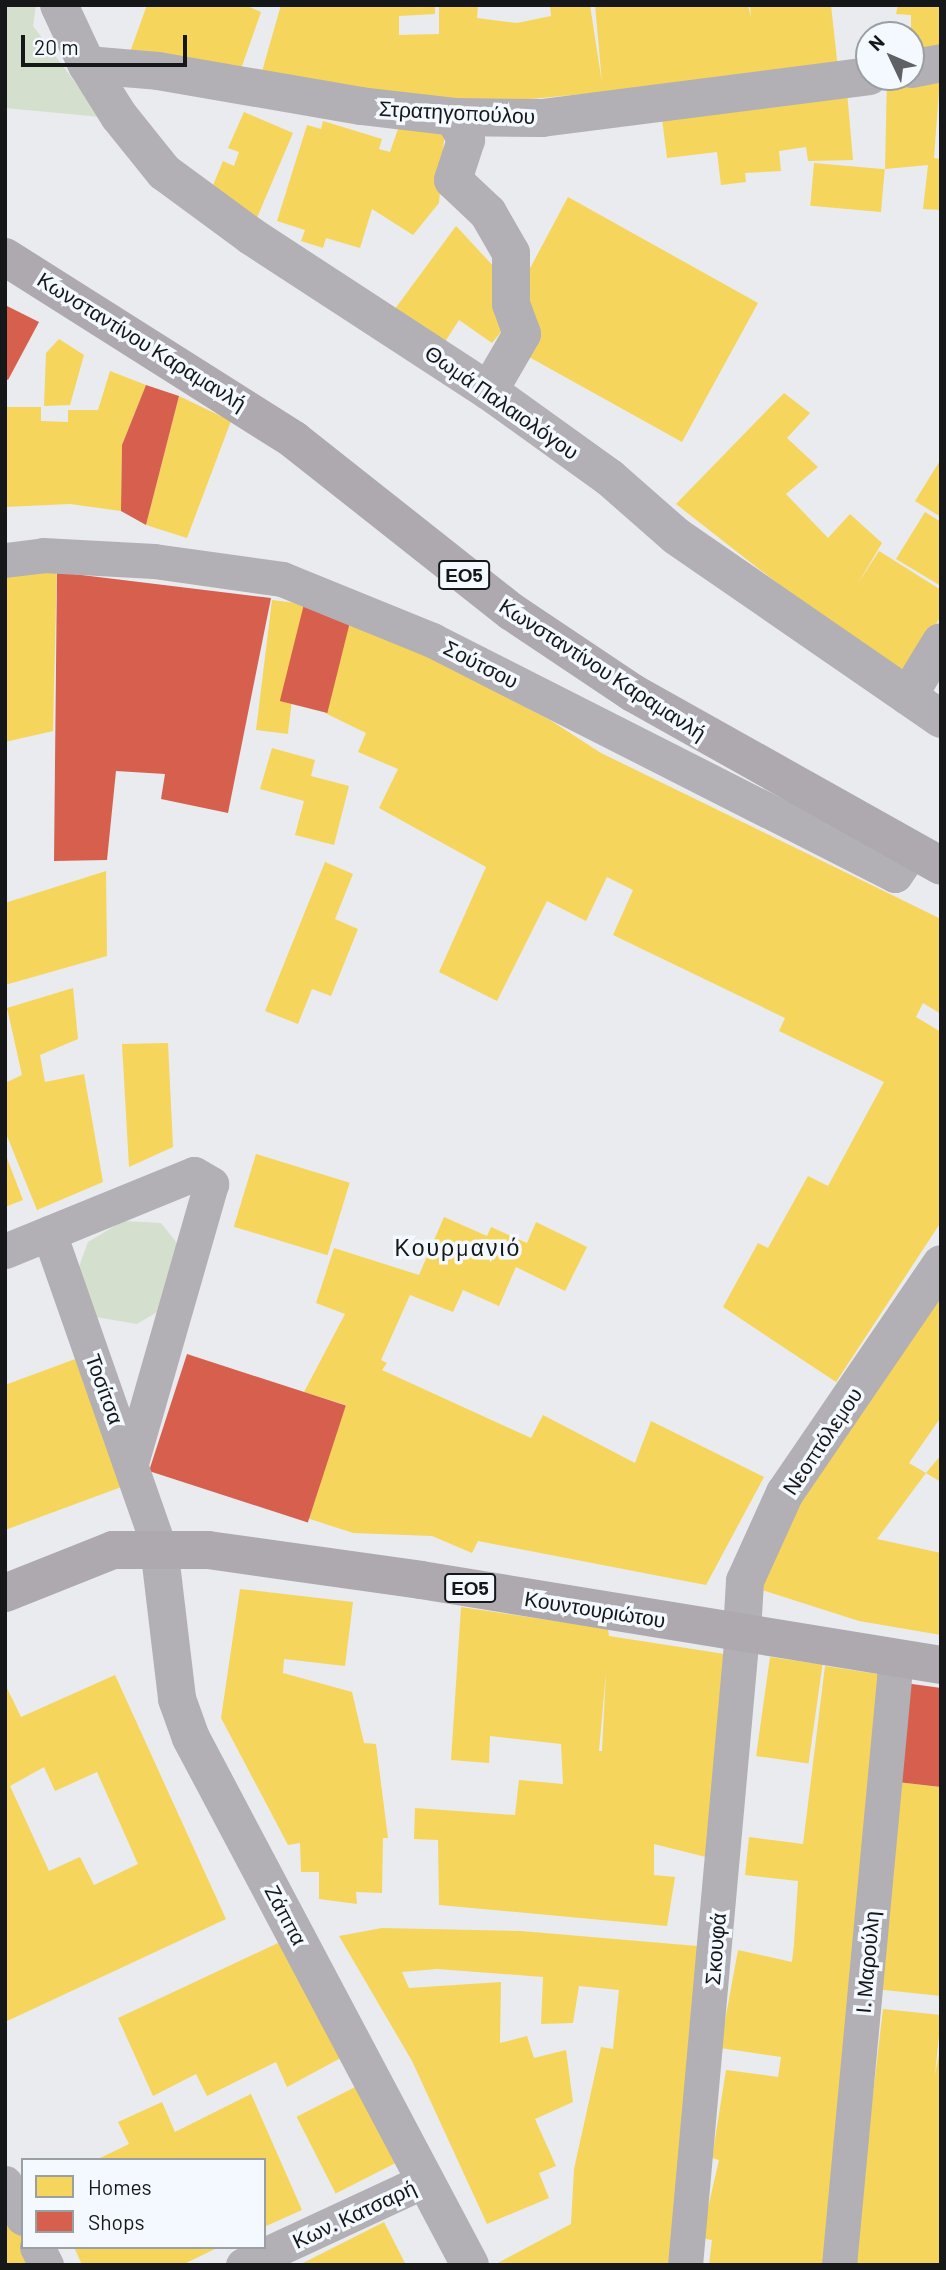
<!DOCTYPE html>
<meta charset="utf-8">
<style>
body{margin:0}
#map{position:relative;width:946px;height:2270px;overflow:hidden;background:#e9ebee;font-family:Barlow,sans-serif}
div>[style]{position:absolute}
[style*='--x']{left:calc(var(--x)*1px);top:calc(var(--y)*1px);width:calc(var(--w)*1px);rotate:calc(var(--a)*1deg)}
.green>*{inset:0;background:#d4dfce}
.homes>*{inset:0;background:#f6d55c;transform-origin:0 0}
.shops>*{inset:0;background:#d6604d;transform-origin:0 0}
.pedestrian>*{height:35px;margin:-17.5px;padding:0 17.5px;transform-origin:17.5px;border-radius:17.5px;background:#b3b0b5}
.minor>*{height:38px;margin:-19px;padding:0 19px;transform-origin:19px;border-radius:19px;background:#b3b0b5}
.primary>*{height:38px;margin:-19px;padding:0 19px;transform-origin:19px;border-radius:19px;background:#ada9ae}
span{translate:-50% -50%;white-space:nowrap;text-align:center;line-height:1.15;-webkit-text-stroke:7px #f3f9fe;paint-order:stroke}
.shield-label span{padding:2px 5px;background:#f3f9fe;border:2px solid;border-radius:5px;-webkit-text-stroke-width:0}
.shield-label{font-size:19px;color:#151719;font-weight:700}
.street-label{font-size:21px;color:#151719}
.neighbourhood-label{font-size:23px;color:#151719;letter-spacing:2px}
.frame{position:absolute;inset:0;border:7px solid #151719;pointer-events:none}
.legend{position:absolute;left:21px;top:2158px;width:245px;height:91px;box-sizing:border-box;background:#f3f9fe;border:2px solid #9a9fa2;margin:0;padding:9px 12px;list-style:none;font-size:21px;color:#151719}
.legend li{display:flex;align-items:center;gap:14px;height:35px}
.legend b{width:35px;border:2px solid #9a9fa2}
.north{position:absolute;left:855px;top:21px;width:70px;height:70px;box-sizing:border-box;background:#f3f9fe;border:2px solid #9a9fa2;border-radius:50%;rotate:314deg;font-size:19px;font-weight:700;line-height:28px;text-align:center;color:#151719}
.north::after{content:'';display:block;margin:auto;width:24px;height:32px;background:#5f6164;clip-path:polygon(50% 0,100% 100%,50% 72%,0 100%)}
.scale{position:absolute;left:21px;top:35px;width:166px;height:32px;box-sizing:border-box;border:4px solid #151719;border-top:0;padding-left:9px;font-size:21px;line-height:24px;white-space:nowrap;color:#151719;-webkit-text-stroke:5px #f3f9fe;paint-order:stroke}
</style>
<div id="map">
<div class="green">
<i style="clip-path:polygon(5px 5px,36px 5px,33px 26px,101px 117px,5px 108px)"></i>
<i style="clip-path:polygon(123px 1221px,161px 1223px,184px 1252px,169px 1305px,137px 1324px,96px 1317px,75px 1278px,88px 1242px)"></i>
</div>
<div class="homes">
<i style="clip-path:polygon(147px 5px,245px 5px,261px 12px,235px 86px,129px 55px)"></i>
<i style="clip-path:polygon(281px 5px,435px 5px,435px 14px,399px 16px,399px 35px,439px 34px,439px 5px,478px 5px,477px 18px,517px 23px,551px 16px,550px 5px,590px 5px,602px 83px,595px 5px,748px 5px,751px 18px,750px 5px,831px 5px,838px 69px,440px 108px,257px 89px)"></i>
<i style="clip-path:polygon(898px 5px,941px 5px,941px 56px,911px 60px,911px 15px,896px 14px)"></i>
<i style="clip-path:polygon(941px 63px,934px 158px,941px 159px,941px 210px,923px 209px,928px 165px,885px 169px,887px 77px,911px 77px)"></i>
<i style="clip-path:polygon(846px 80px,853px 160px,808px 161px,806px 147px,779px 151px,781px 171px,745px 173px,746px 182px,721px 185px,717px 152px,667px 158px,660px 103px)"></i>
<i style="clip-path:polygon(244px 112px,293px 133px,256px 220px,207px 200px,223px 161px,234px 166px,239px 152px,228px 148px)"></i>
<i style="clip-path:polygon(323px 121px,382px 139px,379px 149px,390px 152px,400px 123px,445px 128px,439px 203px,413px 235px,372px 209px,360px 248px,326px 238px,323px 248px,301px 241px,305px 230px,277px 221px,307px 125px,321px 129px)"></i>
<i style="left:814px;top:163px;width:71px;height:43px;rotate:5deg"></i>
<i style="clip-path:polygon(568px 197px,758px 303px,682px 442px,520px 352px,511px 304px)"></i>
<i style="clip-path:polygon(456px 226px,496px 269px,515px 315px,492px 343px,459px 320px,439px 351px,389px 317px)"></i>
<i style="clip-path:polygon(59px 339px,84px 355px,70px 405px,44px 406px,46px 353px)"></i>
<i style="clip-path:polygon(110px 371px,146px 385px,122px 445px,121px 511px,70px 504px,5px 507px,5px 407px,41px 407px,41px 421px,68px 422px,68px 410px,98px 410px)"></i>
<i style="clip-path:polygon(784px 393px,810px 413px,787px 438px,818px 467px,786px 494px,828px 538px,850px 514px,882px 543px,857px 585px,879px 551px,941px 590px,941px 616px,905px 673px,782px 587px,676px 504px)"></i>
<i style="clip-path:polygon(179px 396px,231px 421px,187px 538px,146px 525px)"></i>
<i style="clip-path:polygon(941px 459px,941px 517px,915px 501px)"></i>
<i style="clip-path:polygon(925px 512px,941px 522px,941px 586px,896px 559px)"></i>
<i style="clip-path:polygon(57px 560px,53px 731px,5px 742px,5px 576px)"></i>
<i style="left:272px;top:600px;width:32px;height:131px;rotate:7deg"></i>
<i style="clip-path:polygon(351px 616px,550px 720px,601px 753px,941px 919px,941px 1014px,923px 1003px,916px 1017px,941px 1032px,941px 1222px,836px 1382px,723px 1307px,758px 1243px,768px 1248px,808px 1176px,828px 1186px,884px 1082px,779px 1031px,785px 1018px,613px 935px,633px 890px,607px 877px,586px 921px,547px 901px,497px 1001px,439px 972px,486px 867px,379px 808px,398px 769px,358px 752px,366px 733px,325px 713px)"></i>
<i style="clip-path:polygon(272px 748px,315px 760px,311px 776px,349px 786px,334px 845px,295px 835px,304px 801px,260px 789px)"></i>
<i style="clip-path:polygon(325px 862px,353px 874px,335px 919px,358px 929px,331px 996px,312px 989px,298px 1024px,265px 1011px)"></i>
<i style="clip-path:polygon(106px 871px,107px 956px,5px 985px,5px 903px)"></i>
<i style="clip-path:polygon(73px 988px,78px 1039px,40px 1055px,45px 1082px,84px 1074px,103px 1182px,37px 1210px,5px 1131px,5px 1083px,22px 1075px,7px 1008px)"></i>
<i style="clip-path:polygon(168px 1043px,173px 1147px,129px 1167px,122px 1044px)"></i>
<i style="clip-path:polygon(5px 1153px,23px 1200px,5px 1207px)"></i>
<i style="left:256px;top:1154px;width:98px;height:76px;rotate:17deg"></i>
<i style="clip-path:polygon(444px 1217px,487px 1236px,491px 1227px,527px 1243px,536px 1222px,587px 1247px,565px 1291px,516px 1267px,499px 1306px,463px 1290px,453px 1312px,410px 1295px,381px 1360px,387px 1363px,382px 1370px,531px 1438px,543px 1415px,635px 1463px,651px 1421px,764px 1477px,706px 1585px,478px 1541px,472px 1553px,432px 1536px,353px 1533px,304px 1517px,346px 1405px,304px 1392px,345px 1314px,316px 1303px,334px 1248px,419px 1275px)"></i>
<i style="clip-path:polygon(941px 1275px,941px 1417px,909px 1463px,926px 1473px,877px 1539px,941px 1553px,941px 1635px,859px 1621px,753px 1587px,794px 1496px)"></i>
<i style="clip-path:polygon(78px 1358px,124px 1486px,5px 1530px,5px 1385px)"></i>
<i style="clip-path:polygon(941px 1455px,941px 1482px,926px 1473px)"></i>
<i style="clip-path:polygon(240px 1589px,353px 1602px,345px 1666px,284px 1659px,283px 1673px,352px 1692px,364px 1743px,376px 1744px,388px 1838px,383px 1838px,382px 1893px,356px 1892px,357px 1904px,319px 1899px,319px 1872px,301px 1872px,300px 1843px,288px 1845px,221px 1718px)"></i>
<i style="clip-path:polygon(evenodd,461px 1607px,608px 1629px,609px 1636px,731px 1655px,714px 1859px,654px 1844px,654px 1875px,675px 1877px,667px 1926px,439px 1905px,438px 1840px,414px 1839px,415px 1808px,515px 1815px,519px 1780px,563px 1784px,561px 1744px,490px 1736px,489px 1763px,451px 1760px,461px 1607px,606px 1672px,602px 1751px,599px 1751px,606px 1672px)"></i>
<i style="left:770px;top:1657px;width:53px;height:100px;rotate:8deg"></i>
<i style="clip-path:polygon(825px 1666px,891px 1676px,826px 2265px,709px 2265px,712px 2240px,701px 2238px,719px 2160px,712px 2158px,726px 2070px,778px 2077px,781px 2057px,720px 2048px,738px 1950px,792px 1962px,794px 1944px,798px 1881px,745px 1875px,749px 1837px,803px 1844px)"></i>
<i style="clip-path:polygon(evenodd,115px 1675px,226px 1919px,5px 2022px,5px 1684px,21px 1717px,115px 1675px,44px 1767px,55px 1791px,97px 1772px,138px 1864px,94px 1885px,80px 1857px,49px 1871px,10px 1786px,44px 1767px)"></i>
<i style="clip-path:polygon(897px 1782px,941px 1787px,941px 1996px,875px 1989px)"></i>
<i style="clip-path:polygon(382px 1928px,521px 1931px,709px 1947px,669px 2265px,494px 2265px,571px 2224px,574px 2169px,601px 2047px,613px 2049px,619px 1990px,579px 1986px,573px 2023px,541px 2024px,543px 1977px,437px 1969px,402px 1972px,409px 1988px,501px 1982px,500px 2043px,527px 2036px,534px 2058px,566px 2050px,573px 2102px,535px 2119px,556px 2166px,539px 2173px,549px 2198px,487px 2224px,412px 2061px,339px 1936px)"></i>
<i style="clip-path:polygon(293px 1936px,350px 2053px,287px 2087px,276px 2062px,207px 2096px,196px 2074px,153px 2096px,118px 2018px)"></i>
<i style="clip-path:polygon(883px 2009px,941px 2015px,935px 2075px,941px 2044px,941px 2265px,853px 2265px)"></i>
<i style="left:367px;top:2081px;width:86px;height:79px;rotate:63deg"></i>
<i style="clip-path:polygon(251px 2094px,302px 2210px,264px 2227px,264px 2160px,96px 2160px,129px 2144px,118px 2122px,162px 2102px,175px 2132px)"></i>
<i style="clip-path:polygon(5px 2196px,23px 2232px,23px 2247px,41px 2265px,5px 2265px)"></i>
<i style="clip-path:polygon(384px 2222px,406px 2265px,299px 2265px)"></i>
<i style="clip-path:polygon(74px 2247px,219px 2247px,182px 2265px,82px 2265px)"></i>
</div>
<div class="shops">
<i style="clip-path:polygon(5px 305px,39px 322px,8px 380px,5px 378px)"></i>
<i style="clip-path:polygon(146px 385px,179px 396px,146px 525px,121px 511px,122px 445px)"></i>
<i style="clip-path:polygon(57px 572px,271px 598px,228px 813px,161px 799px,165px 774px,116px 771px,107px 860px,54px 861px)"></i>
<i style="left:304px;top:604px;width:49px;height:100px;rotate:14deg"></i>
<i style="left:187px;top:1354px;width:167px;height:123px;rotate:18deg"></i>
<i style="clip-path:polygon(905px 1683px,941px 1688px,941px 1787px,897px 1782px)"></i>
</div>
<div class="pedestrian">
<i style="--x:5;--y:560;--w:38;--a:-7"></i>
<i style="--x:43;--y:555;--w:111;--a:3.1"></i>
<i style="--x:154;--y:561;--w:129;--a:8"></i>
<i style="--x:282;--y:579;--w:162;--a:22.1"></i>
<i style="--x:432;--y:640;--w:519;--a:26.91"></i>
<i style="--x:895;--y:875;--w:30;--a:-56"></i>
<i style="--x:49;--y:1233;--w:333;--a:70.7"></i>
<i style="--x:5;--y:1251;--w:204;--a:-22.2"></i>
<i style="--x:194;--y:1174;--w:20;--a:30"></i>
<i style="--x:211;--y:1184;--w:290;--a:106"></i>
<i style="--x:5;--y:2183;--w:39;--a:63"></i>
<i style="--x:37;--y:2247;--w:20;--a:63"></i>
<i style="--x:243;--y:2265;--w:202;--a:-24.9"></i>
<i style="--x:685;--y:2265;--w:635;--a:-84.85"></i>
<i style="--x:839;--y:2265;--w:610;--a:-84.64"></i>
</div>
<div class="minor">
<i style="--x:59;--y:5;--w:66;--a:65"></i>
<i style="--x:87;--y:65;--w:60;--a:57.9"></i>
<i style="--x:119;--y:116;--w:72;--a:51.2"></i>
<i style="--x:164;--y:172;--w:108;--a:36.3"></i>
<i style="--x:251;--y:236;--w:284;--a:33.1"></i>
<i style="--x:489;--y:391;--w:149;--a:35.7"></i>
<i style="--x:610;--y:478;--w:88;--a:41.3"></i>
<i style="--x:676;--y:536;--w:322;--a:34.6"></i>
<i style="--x:87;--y:65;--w:71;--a:4.8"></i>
<i style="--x:158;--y:71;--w:206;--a:9.8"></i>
<i style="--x:361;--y:106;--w:94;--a:6.7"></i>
<i style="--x:454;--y:117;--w:88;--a:0.7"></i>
<i style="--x:542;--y:118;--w:330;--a:-7.3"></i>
<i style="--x:911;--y:69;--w:31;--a:-11"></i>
<i style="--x:454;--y:117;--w:26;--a:62"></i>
<i style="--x:466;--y:140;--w:42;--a:108"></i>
<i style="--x:453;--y:180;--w:48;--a:43.3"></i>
<i style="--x:488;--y:213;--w:46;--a:60.1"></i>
<i style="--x:511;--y:253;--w:51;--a:90"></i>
<i style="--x:511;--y:304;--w:32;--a:70"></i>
<i style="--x:522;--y:334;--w:66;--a:120.1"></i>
<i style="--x:908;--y:696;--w:63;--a:-58.6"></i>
<i style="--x:159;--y:1547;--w:153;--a:83.2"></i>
<i style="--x:177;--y:1699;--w:41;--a:70.3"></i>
<i style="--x:191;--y:1738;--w:596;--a:62.1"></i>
<i style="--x:742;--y:1633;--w:52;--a:-86.7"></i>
<i style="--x:745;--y:1581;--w:97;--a:-65.6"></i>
<i style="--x:785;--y:1493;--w:277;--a:-55.7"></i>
</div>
<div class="primary">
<i style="--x:5;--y:257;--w:342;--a:32.3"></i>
<i style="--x:294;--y:440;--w:278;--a:38.3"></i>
<i style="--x:512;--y:612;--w:146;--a:33.8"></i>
<i style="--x:633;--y:693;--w:353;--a:29.3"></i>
<i style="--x:5;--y:1593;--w:116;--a:-21.7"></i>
<i style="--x:113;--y:1550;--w:95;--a:0"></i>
<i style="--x:208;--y:1550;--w:215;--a:8"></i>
<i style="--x:421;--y:1580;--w:527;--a:9.28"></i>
</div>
<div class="shield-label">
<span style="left:464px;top:575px">ΕΟ5</span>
<span style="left:470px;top:1588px">ΕΟ5</span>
</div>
<div class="street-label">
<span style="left:457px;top:112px;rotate:3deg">Στρατηγοπούλου</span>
<span style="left:142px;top:341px;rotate:32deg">Κωνσταντίνου Καραμανλή</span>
<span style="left:502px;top:402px;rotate:35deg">Θωμά Παλαιολόγου</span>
<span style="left:481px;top:664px;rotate:27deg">Σούτσου</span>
<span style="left:603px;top:669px;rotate:33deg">Κωνσταντίνου Καραμανλή</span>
<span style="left:105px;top:1389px;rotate:70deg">Τοσίτσα</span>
<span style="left:822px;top:1441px;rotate:-56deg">Νεοπτόλεμου</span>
<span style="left:595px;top:1609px;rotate:9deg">Κουντουριώτου</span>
<span style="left:286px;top:1915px;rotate:62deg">Ζάππα</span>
<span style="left:715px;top:1949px;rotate:-85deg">Σκουφά</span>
<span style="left:867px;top:1962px;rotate:-85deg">Ι. Μαρούλη</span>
<span style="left:354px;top:2214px;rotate:-25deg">Κων. Κατσαρή</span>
</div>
<div class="neighbourhood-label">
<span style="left:458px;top:1247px">Κουρμανιό</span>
</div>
<div class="frame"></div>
<ul class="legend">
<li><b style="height:19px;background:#f6d55c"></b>Homes</li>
<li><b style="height:19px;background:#d6604d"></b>Shops</li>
</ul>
<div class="north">N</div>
<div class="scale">20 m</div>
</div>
